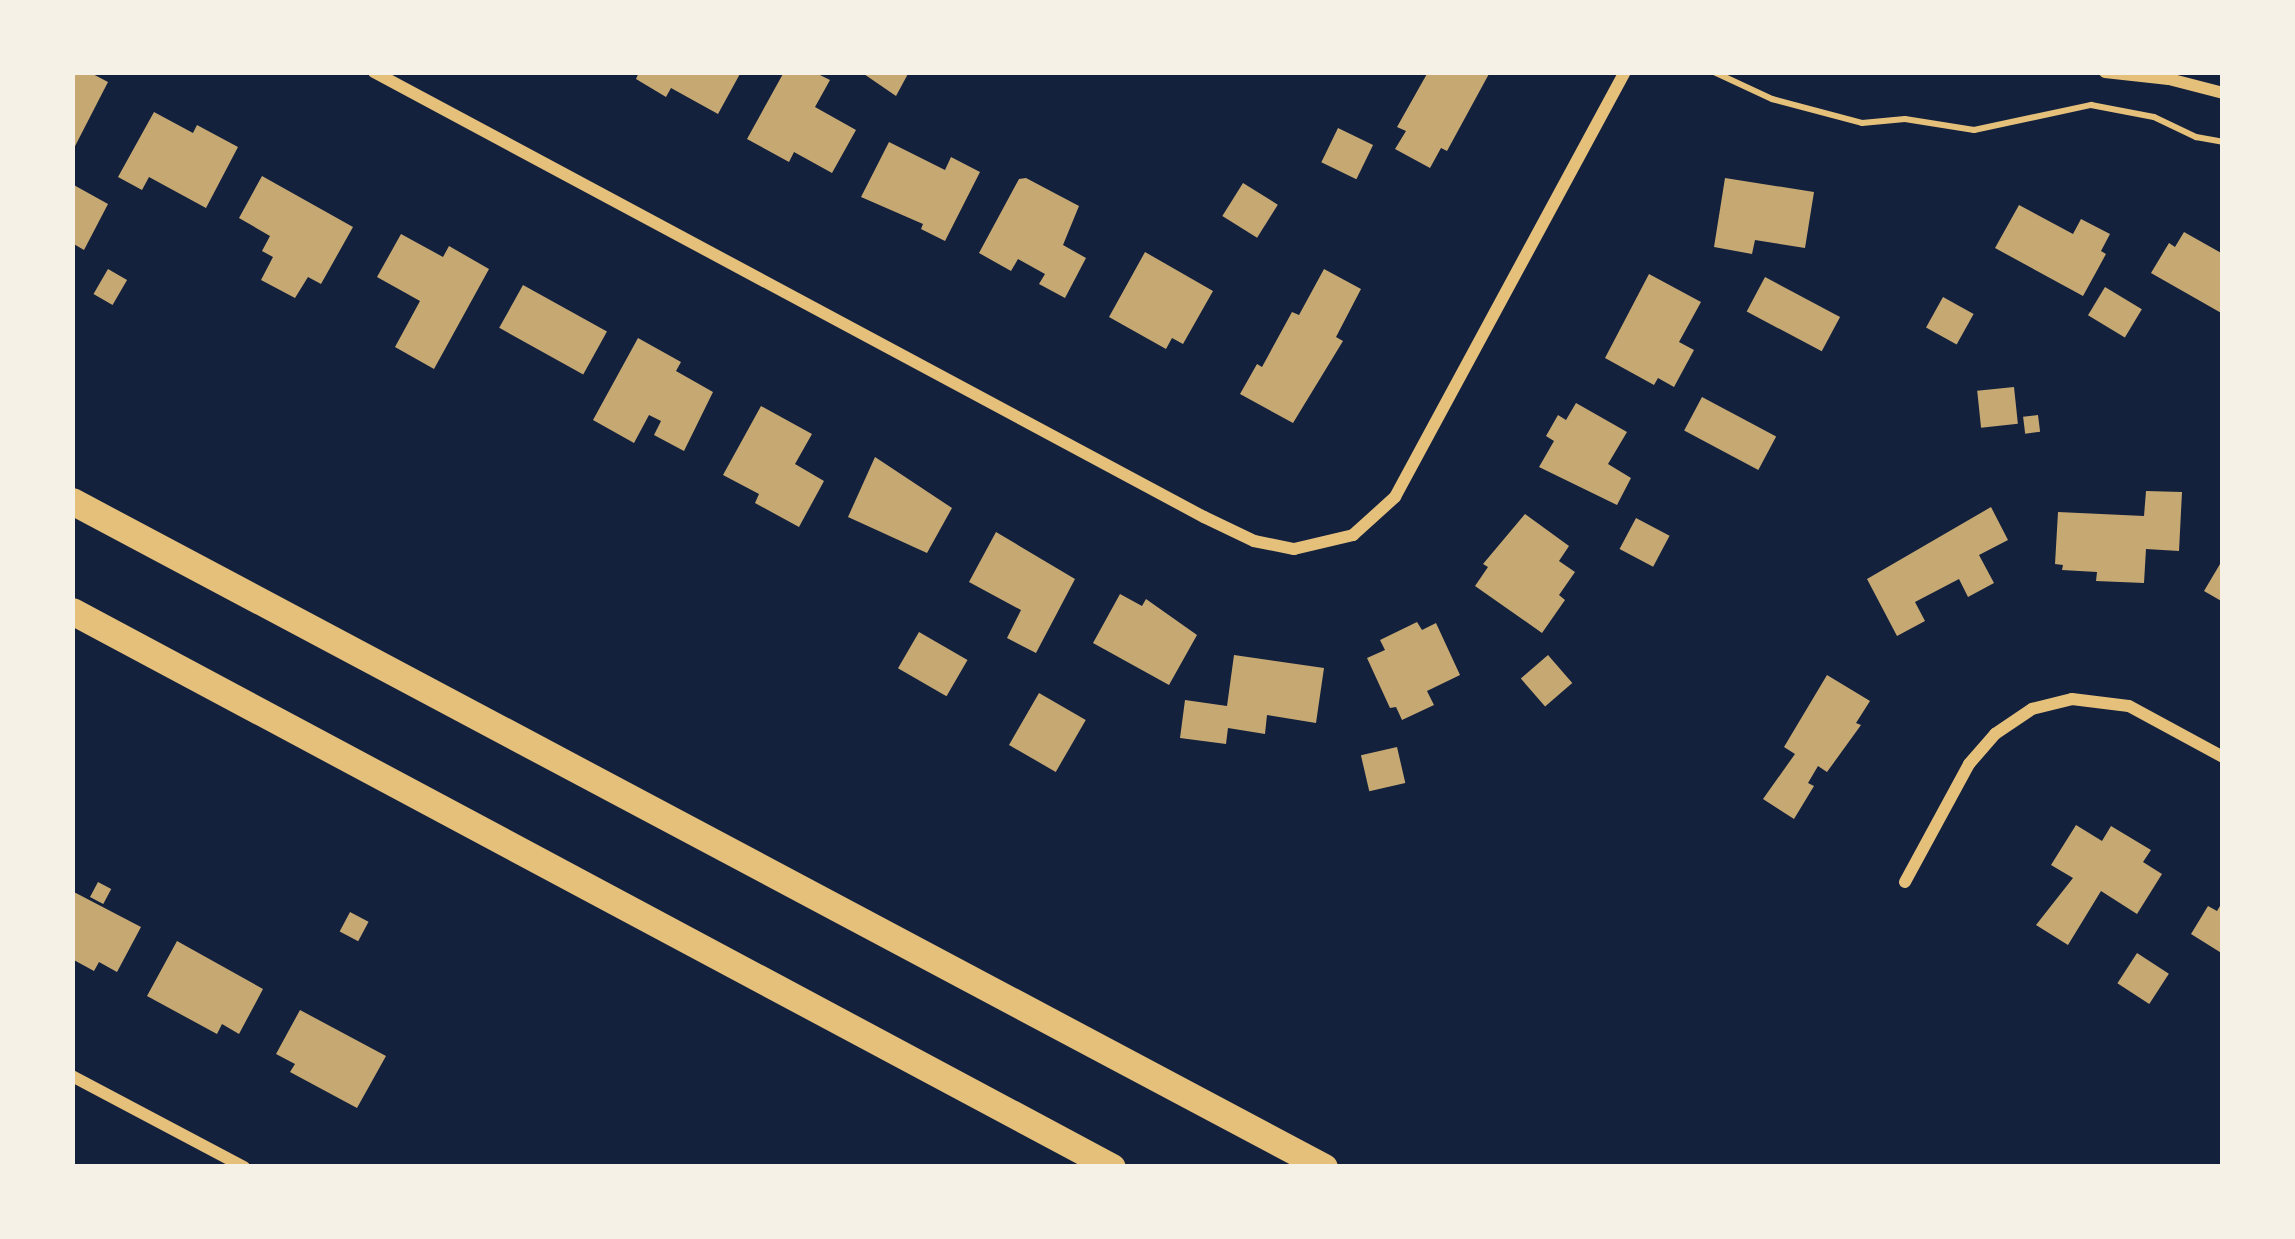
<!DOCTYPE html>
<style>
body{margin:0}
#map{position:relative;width:2295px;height:1239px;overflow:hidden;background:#14213d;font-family:"Titillium Web",sans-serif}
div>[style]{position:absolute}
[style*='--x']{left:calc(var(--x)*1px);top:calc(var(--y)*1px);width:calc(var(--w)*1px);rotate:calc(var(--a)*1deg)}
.building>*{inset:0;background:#c6a872;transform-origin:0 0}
.path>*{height:6px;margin:-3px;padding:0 3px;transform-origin:3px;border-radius:3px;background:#e5c07b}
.minor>*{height:12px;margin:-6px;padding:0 6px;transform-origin:6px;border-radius:6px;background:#e5c07b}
.motorway>*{height:27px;margin:-13.5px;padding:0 13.5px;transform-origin:13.5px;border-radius:13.5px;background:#e5c07b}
span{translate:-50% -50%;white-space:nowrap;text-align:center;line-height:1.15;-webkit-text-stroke:10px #f6f1e7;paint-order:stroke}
.frame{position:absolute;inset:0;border:75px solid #f6f1e7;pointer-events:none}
</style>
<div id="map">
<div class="building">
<i style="clip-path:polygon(72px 72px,89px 72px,108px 82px,72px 152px)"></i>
<i style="clip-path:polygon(639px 72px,741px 72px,718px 114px,671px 88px,666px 97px,636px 79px)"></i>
<i style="clip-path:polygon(784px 72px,814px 72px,830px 80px,815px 107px,856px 130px,832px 173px,794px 152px,789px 162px,747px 139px)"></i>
<i style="clip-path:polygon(861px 72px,909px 72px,896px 96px)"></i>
<i style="clip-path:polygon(1428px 72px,1490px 72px,1447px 151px,1441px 148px,1430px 168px,1395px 149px,1406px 131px,1397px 127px)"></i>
<i style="clip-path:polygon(154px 112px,193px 133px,197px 125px,238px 147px,206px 208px,149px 177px,142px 190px,118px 177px)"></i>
<i style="left:1338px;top:128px;width:39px;height:38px;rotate:26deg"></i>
<i style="clip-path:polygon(889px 142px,945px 170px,951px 157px,980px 172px,945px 241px,921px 229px,923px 224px,861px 197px)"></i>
<i style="clip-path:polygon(262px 176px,353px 227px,321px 284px,308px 277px,295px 298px,261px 280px,273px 257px,262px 251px,270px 236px,239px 218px)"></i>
<i style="clip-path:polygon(1026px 178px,1079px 206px,1063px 245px,1086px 258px,1065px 298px,1039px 284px,1045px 274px,1018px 259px,1011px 271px,979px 253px,1019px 179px)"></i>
<i style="clip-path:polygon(1725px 178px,1814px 192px,1805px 248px,1755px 240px,1752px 254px,1714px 247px)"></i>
<i style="left:1243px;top:183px;width:41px;height:39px;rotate:32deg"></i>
<i style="clip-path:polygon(72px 184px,108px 204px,84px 250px,72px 243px)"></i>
<i style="clip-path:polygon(2019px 205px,2073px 234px,2081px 219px,2110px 234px,2101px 251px,2106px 254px,2083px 296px,1995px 248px)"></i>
<i style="clip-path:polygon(2184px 232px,2223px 254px,2223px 314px,2151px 273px,2169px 243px,2175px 247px)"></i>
<i style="clip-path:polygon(401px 234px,443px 257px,449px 246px,489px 269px,434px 369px,395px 347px,420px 301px,377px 277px)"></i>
<i style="clip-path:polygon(1145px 252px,1213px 291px,1183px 344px,1172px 338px,1166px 349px,1109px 317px)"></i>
<i style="left:108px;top:269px;width:22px;height:29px;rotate:30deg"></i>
<i style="clip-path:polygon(1324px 269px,1361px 289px,1336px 337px,1343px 341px,1293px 423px,1240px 394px,1257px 364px,1262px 367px,1292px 312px,1299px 315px)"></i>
<i style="clip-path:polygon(1649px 274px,1701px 302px,1679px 342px,1694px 350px,1674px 387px,1658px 378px,1654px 385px,1605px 358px)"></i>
<i style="left:1765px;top:277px;width:85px;height:39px;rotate:28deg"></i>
<i style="left:523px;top:285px;width:96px;height:49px;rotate:29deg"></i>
<i style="left:2105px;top:287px;width:43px;height:33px;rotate:31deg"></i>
<i style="left:1943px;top:297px;width:35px;height:35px;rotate:29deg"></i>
<i style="clip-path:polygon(638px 338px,681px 362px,676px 371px,713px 392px,684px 451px,654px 435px,661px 421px,649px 415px,634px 443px,593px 420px)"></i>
<i style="left:2014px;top:387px;width:37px;height:37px;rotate:84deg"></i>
<i style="left:1702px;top:397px;width:84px;height:38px;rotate:28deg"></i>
<i style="clip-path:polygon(1576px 403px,1627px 432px,1608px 464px,1631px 478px,1617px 505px,1539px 467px,1554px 441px,1546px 436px,1558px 415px,1566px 420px)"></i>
<i style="clip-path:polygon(761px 406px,812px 434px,795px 464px,824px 481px,799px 527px,755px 503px,759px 494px,723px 475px)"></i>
<i style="left:2038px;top:415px;width:17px;height:15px;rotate:83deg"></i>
<i style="clip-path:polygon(875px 457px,952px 508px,927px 553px,848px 517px)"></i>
<i style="clip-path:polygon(2146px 491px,2182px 492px,2179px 551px,2146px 549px,2144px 583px,2096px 581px,2097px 572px,2062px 570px,2063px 565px,2055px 564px,2058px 512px,2144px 516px)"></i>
<i style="clip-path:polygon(1991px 507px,2008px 540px,1979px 555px,1994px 583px,1968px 597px,1959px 579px,1915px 602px,1925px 621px,1897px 636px,1867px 579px)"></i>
<i style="clip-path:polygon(1525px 514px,1569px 546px,1559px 561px,1575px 572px,1559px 595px,1565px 600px,1542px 633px,1475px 586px,1488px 567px,1483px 564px)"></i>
<i style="left:1636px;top:518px;width:38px;height:35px;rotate:28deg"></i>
<i style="clip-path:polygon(996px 532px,1075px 579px,1036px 653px,1007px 638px,1021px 610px,969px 582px)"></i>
<i style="clip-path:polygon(2223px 559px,2223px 602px,2204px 591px)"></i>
<i style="clip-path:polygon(1120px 594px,1142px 606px,1146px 599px,1197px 635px,1169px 685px,1093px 643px)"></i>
<i style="clip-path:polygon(1417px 622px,1422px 630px,1436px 623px,1460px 675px,1427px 691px,1434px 705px,1402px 720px,1396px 707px,1390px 708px,1367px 658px,1385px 650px,1380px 640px)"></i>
<i style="left:919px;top:632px;width:56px;height:42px;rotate:30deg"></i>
<i style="clip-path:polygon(1234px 655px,1324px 668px,1316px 723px,1267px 715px,1265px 734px,1228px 728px,1226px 744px,1180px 738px,1185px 700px,1227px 706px)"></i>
<i style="left:1548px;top:655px;width:37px;height:36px;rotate:49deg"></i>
<i style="clip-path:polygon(1827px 675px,1870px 701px,1856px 723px,1861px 725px,1827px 772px,1818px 766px,1808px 783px,1814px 786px,1794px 819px,1763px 799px,1795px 754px,1784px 747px)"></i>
<i style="left:1039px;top:693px;width:54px;height:60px;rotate:30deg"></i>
<i style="left:1397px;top:747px;width:37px;height:37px;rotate:77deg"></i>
<i style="clip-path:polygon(2076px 825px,2102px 841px,2111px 826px,2151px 850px,2143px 862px,2162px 874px,2137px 914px,2101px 891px,2068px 945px,2036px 925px,2073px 878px,2051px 865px)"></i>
<i style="left:98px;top:882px;width:15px;height:17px;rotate:28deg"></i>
<i style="clip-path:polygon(72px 891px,141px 927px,117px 972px,99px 962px,94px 971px,72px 959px)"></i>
<i style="clip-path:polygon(2223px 901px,2223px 954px,2191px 934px,2208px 906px,2217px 911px)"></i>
<i style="left:350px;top:912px;width:21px;height:22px;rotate:28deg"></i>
<i style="clip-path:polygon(177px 941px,263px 989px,239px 1034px,222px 1024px,217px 1034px,147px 996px)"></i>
<i style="left:2137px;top:953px;width:38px;height:36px;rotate:33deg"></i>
<i style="clip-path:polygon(300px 1010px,386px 1056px,357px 1108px,290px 1072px,295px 1064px,276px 1054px)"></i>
</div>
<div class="path">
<i style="--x:1714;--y:72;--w:64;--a:25"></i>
<i style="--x:1772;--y:99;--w:93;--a:14.9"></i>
<i style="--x:1862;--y:123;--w:43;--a:-5.3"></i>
<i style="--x:1905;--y:119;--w:70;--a:9.1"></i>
<i style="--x:1974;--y:130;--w:120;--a:-12.1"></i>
<i style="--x:2091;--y:105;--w:64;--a:10.8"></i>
<i style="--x:2154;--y:117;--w:47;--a:25.5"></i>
<i style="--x:2196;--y:137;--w:27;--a:10"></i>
</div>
<div class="minor">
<i style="--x:374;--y:72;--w:942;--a:28.2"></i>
<i style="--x:1204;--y:517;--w:55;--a:25.6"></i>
<i style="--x:1254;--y:541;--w:41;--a:11.3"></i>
<i style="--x:1294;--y:549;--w:61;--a:-13.3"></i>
<i style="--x:1353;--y:535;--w:57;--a:-42.1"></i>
<i style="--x:1395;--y:497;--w:483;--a:-61.6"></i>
<i style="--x:2105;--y:72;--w:64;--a:6.2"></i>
<i style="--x:2169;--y:79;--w:56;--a:14.5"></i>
<i style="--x:1905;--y:882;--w:134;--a:-61.5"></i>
<i style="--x:1969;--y:764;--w:40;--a:-49"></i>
<i style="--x:1995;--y:734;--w:45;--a:-34"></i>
<i style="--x:2032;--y:709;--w:41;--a:-14"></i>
<i style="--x:2072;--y:699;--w:57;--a:7"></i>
<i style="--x:2129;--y:706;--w:107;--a:28.5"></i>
<i style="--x:72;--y:1076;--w:195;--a:27.9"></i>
</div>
<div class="motorway">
<i style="--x:72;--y:501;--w:1418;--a:28.01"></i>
<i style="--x:72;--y:611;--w:1179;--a:28.13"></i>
</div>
<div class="frame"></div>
</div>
